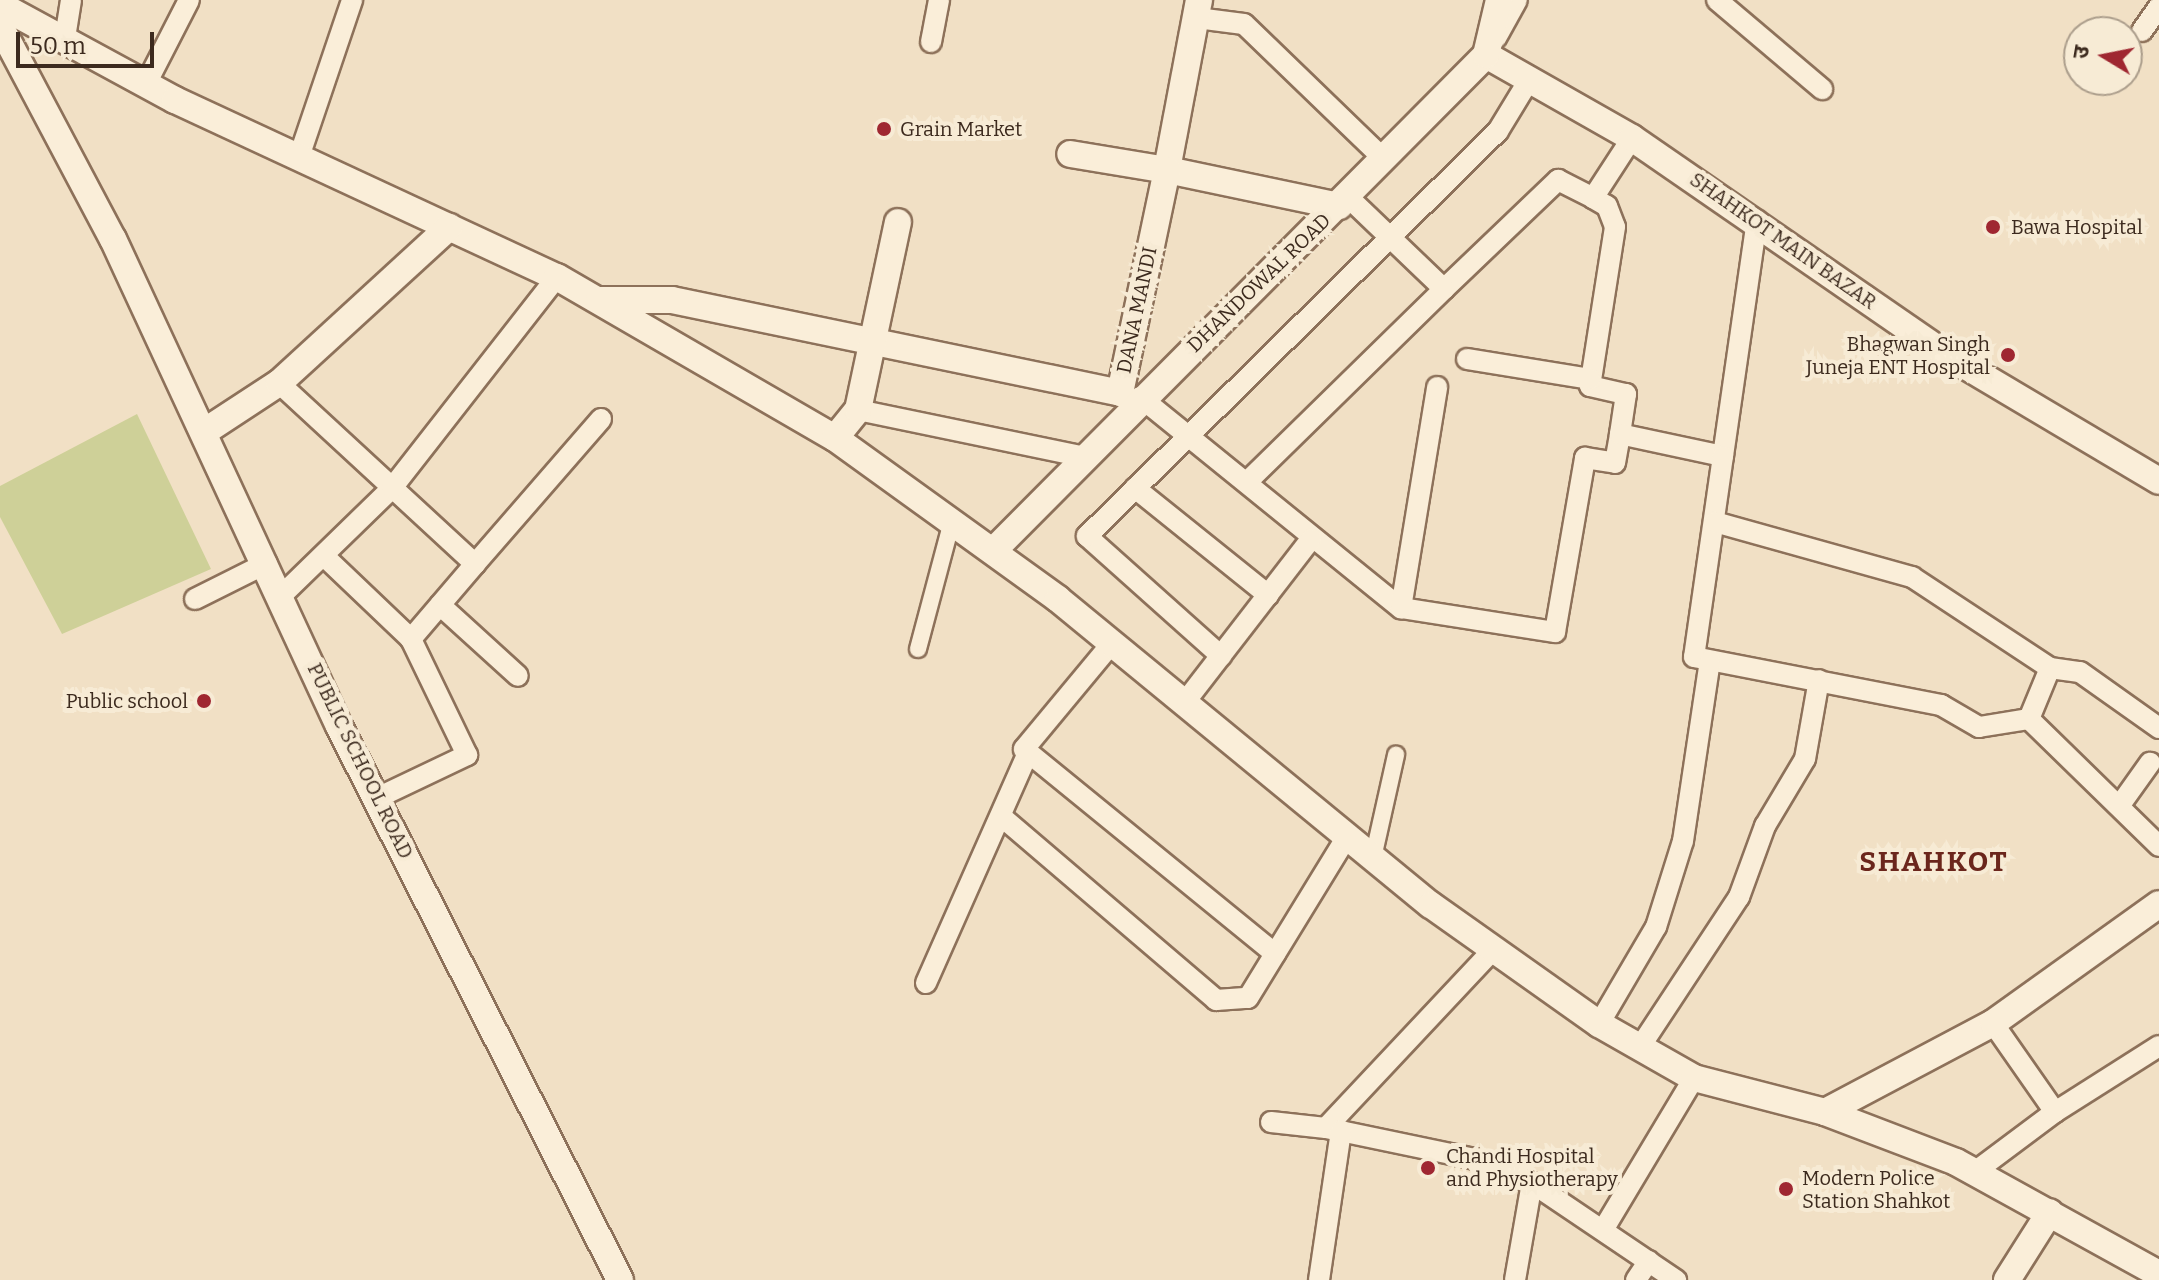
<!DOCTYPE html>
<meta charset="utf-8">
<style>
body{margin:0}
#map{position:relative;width:2159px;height:1280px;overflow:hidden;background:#f1e0c5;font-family:Bitter,"Noto Sans Devanagari",serif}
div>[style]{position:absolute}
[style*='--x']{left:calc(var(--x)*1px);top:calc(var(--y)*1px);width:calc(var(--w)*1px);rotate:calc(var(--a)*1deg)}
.green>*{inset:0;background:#ced098}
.roads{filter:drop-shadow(2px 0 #8d715a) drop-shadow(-2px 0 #8d715a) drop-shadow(0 2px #8d715a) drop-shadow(0 -2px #8d715a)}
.pedestrian>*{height:16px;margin:-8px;padding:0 8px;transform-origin:8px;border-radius:8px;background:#faeed9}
.minor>*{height:20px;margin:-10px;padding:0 10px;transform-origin:10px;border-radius:10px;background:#faeed9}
.tertiary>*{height:26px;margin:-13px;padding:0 13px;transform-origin:13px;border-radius:13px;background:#faeed9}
.dots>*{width:22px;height:22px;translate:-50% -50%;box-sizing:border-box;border:4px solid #f7ebd5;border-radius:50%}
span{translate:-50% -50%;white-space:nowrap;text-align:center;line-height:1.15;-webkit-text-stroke:8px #f7ebd5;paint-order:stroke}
.poi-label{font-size:20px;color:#3c2a1e}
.left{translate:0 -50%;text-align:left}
.right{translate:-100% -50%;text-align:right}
.street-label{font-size:20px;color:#3c2a1e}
.district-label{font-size:28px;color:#6b261c;font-weight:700;letter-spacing:2px}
.north{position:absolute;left:2063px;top:16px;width:80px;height:80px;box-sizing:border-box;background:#f7ebd5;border:2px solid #ac9e8c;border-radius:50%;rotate:280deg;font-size:22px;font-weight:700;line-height:32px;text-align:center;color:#3c2a1e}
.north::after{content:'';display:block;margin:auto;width:28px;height:36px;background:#9f2731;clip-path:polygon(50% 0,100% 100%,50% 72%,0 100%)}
.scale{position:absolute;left:16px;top:32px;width:138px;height:36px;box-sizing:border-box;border:4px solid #3c2a1e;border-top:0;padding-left:10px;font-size:24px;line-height:28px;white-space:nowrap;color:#3c2a1e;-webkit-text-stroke:6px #f7ebd5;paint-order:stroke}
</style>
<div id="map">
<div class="green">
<i style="clip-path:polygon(137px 414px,211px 569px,62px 634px,0 517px,0 486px)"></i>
</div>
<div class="roads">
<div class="pedestrian">
<i style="--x:918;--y:649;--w:132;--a:-75.1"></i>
<i style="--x:1373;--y:858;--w:106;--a:-77.4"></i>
</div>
<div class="minor">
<i style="--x:1717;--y:0;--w:138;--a:40.3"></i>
<i style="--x:1197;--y:18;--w:47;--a:7.3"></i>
<i style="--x:1244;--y:24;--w:196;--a:44"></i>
<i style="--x:2142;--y:31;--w:29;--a:-55"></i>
<i style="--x:65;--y:38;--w:38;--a:-81"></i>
<i style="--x:1496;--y:38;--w:43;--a:-61.1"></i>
<i style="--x:931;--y:42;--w:43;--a:-79.2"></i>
<i style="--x:146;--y:84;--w:94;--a:-62.9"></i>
<i style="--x:300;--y:154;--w:163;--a:-71.3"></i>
<i style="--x:1348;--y:197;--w:133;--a:43.8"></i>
<i style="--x:1444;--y:289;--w:158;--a:-43.7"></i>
<i style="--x:1558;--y:180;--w:39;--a:27"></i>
<i style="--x:1593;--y:198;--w:72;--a:-57"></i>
<i style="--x:1593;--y:198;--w:16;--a:30"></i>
<i style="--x:1607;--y:206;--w:22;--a:69"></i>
<i style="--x:1615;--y:227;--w:161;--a:98.9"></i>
<i style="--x:1590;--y:386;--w:37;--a:13"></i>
<i style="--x:1626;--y:394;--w:40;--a:98.5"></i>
<i style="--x:1467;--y:359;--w:125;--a:9.2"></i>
<i style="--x:279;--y:383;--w:267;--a:42.7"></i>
<i style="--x:475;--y:564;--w:99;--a:130.5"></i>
<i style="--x:411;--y:639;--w:117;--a:-136.4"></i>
<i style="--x:1140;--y:397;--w:336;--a:39"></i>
<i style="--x:1401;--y:608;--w:156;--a:8.9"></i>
<i style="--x:1555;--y:632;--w:177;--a:-80.2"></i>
<i style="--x:1585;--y:458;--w:30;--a:9"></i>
<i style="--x:1615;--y:463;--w:29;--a:-80"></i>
<i style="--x:1620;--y:434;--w:105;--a:12.1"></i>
<i style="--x:1723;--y:456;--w:238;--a:-81.8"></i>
<i style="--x:858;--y:410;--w:231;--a:11.7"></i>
<i style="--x:1723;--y:456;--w:203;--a:98.2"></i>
<i style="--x:1694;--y:657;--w:252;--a:11"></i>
<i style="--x:1941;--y:705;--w:44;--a:30.1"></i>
<i style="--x:1979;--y:727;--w:51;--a:-9.1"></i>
<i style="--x:1247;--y:482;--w:276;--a:-44.4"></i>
<i style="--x:1135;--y:488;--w:171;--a:38.8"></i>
<i style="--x:1715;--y:522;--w:205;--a:15.6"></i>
<i style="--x:1912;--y:577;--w:165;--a:33.4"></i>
<i style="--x:2050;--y:668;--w:55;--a:112.4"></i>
<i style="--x:2029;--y:719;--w:182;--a:44.3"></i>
<i style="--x:475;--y:564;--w:192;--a:-49"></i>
<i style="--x:283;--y:594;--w:152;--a:-44.2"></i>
<i style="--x:392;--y:488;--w:268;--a:-52"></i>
<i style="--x:195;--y:599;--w:80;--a:-26.6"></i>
<i style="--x:440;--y:605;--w:105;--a:42.3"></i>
<i style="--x:1401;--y:608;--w:224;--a:-80.7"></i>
<i style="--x:1112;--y:643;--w:138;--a:129.7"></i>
<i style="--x:1024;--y:749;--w:324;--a:39.2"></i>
<i style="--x:1221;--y:656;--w:180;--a:-138.2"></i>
<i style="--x:1087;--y:536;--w:577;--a:-44.58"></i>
<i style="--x:1498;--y:131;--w:60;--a:-58.7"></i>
<i style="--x:2050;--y:668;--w:30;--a:8"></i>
<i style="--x:2080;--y:672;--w:97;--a:35.3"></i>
<i style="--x:1185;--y:702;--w:206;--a:-52.3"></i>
<i style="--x:377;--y:798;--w:100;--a:-25.5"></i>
<i style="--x:467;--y:755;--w:129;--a:-115.8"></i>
<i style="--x:2120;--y:805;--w:52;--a:-54.5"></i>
<i style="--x:1002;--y:817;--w:282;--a:40.5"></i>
<i style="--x:1216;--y:1000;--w:32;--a:-4"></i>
<i style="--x:1248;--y:998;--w:188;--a:-58.5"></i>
<i style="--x:1491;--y:952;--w:241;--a:133.2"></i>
<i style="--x:1326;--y:1128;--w:152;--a:11.8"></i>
<i style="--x:1475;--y:1159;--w:62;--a:22.8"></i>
<i style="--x:1532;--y:1183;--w:174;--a:34"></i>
<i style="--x:926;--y:983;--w:252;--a:-66.1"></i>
<i style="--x:1599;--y:1024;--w:113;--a:-59.6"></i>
<i style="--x:1656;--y:927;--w:90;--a:-72.6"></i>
<i style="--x:1683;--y:841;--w:182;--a:-81.5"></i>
<i style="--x:1640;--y:1047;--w:180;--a:-56.6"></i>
<i style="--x:1739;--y:897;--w:76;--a:-69.9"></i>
<i style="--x:1765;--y:826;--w:78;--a:-59.2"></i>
<i style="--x:1805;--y:759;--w:80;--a:-80"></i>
<i style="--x:2055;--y:1112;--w:123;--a:-32.4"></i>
<i style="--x:1271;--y:1122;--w:55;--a:6.2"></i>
<i style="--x:1976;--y:1171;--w:99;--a:-36.8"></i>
<i style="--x:2055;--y:1112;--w:108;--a:-124.9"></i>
<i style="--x:1603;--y:1230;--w:177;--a:-59.1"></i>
<i style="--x:1319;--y:1280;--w:151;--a:-81.6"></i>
<i style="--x:1515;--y:1280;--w:98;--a:-80.1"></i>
<i style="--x:1636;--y:1280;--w:23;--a:-56"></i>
</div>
<div class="tertiary">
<i style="--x:1199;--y:0;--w:173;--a:100.7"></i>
<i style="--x:1167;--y:170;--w:176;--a:11.8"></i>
<i style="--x:0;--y:5;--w:199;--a:28.5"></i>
<i style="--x:175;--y:100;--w:421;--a:24.9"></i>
<i style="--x:557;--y:277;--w:321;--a:30.1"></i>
<i style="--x:835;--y:438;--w:275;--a:35.8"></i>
<i style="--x:1058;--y:599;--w:482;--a:39.4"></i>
<i style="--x:1431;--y:905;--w:206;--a:35.3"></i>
<i style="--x:1599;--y:1024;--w:109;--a:29.6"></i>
<i style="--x:1694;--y:1078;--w:135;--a:14.5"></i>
<i style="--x:1825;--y:1112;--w:140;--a:20.9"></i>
<i style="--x:1956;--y:1162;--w:232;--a:28.9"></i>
<i style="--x:0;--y:26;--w:241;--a:62.1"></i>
<i style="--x:113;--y:239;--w:537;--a:65.11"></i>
<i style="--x:339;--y:726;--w:621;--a:63.1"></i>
<i style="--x:1486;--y:55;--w:168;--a:29.6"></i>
<i style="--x:1632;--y:138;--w:377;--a:34.6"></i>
<i style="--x:1942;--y:352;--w:252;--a:30.7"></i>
<i style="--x:599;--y:300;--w:73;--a:0"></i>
<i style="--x:672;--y:300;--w:458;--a:11.7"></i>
<i style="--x:1120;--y:393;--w:228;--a:-78.1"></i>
<i style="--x:1167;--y:170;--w:98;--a:-170.6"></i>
<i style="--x:204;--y:432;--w:90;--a:-33.2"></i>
<i style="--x:279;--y:383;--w:231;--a:-42.5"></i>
<i style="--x:835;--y:438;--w:36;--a:-51"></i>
<i style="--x:858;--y:410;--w:192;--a:-78"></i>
<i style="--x:993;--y:551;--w:699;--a:-45.17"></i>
<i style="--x:1486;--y:55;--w:57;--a:-76.7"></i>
<i style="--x:1825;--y:1112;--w:190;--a:-27.9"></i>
<i style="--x:1993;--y:1023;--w:204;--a:-35.6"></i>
<i style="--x:2007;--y:1280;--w:80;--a:-57.7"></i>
</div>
</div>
<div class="dots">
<i style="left:884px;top:129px;background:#9f2731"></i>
<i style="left:1993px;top:227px;background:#9f2731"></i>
<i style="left:2008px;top:355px;background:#9f2731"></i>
<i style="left:204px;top:701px;background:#9f2731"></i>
<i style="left:1428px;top:1168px;background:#9f2731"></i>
<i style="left:1786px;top:1189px;background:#9f2731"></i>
</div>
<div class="poi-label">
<span class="left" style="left:900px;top:129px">Grain Market</span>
<span class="left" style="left:2011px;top:227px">Bawa Hospital</span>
<span class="right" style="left:1990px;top:356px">Bhagwan Singh<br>Juneja ENT Hospital</span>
<span class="right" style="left:188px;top:701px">Public school</span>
<span class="left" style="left:1446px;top:1168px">Chandi Hospital<br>and Physiotherapy</span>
<span class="left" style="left:1802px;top:1190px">Modern Police<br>Station Shahkot</span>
</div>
<div class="street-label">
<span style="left:1783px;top:241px;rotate:35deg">SHAHKOT MAIN BAZAR</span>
<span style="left:1259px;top:283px;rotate:-44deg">DHANDOWAL ROAD</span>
<span style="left:1137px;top:310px;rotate:-78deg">DANA MANDI</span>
<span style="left:360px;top:761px;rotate:64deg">PUBLIC SCHOOL ROAD</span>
</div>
<div class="district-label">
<span style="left:1934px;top:862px">SHAHKOT</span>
</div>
<div class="north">उ</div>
<div class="scale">50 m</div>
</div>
